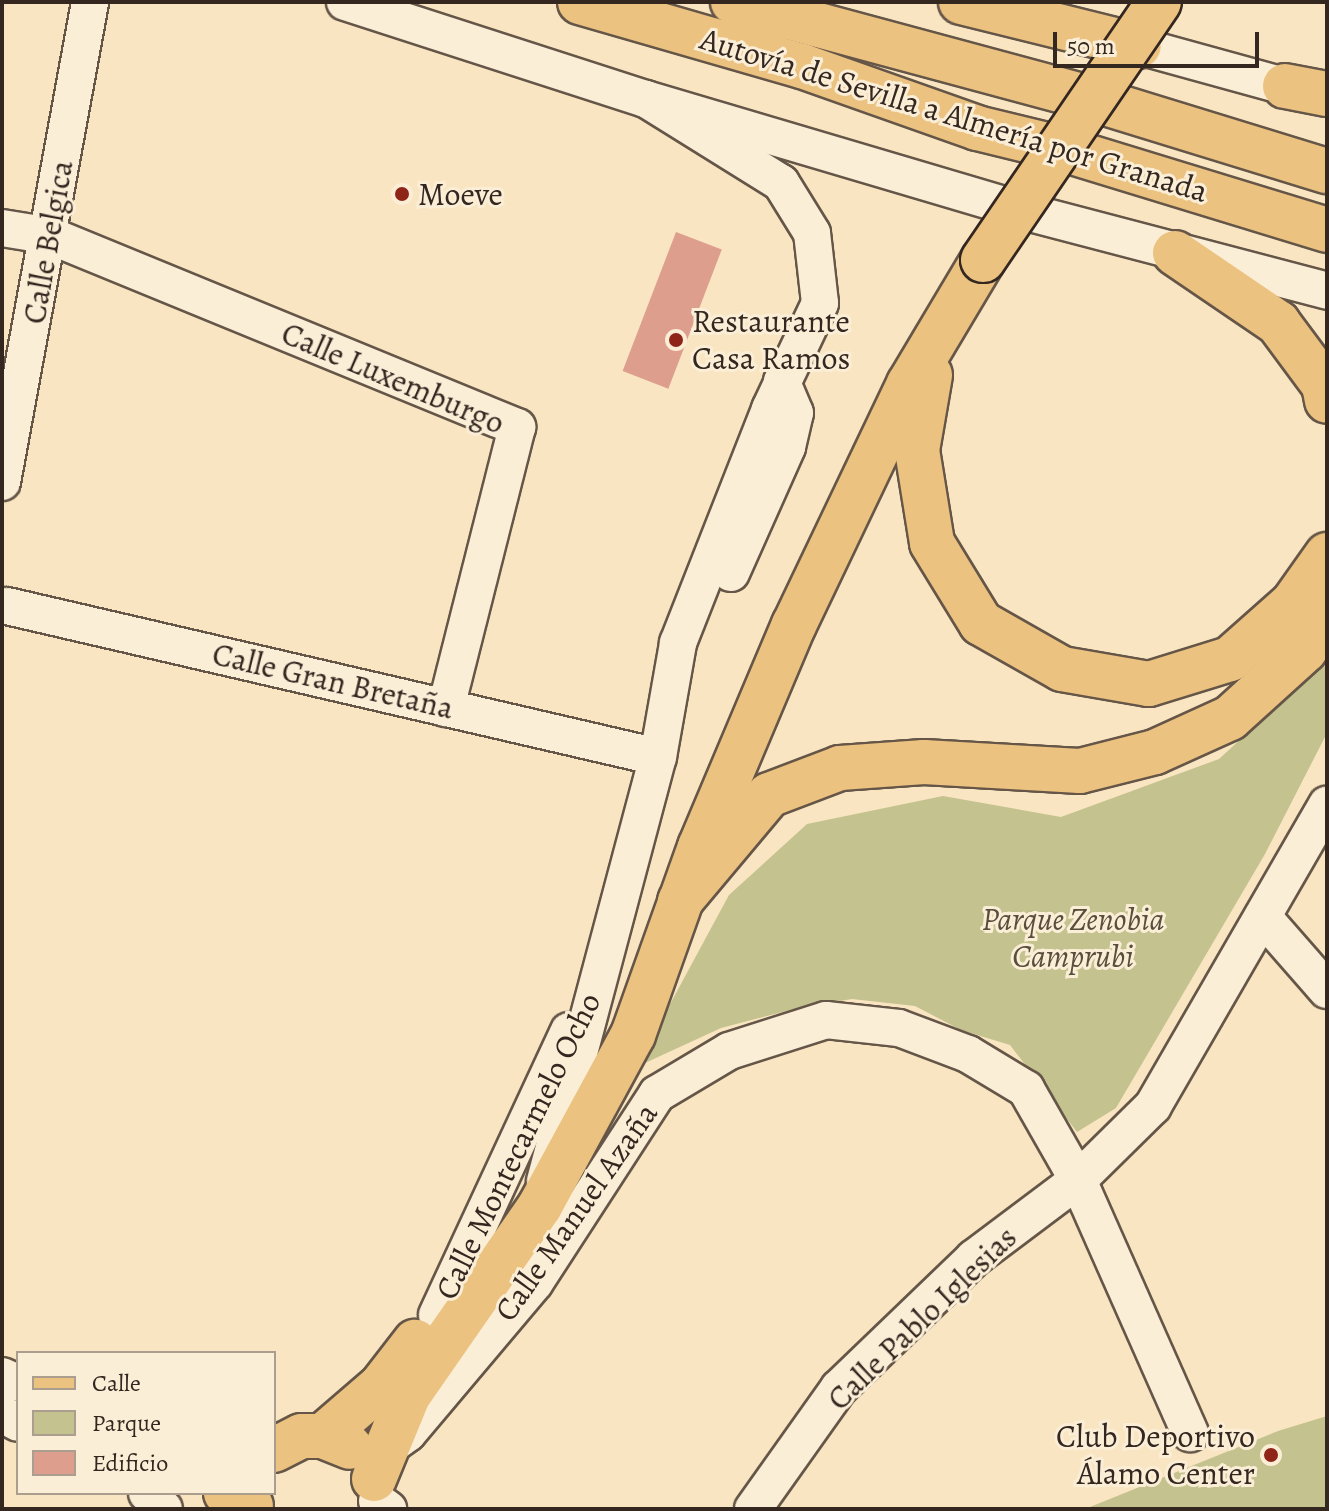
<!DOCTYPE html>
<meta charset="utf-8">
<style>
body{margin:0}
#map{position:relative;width:1329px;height:1511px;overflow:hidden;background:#f9e5c1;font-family:Alegreya,serif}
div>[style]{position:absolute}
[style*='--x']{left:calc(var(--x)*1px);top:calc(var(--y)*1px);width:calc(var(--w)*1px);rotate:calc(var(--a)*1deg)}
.green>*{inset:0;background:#c4c28e}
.building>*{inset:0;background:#dd9e8d;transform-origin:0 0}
.roads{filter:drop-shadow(2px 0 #655648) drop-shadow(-2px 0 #655648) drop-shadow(0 2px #655648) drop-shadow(0 -2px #655648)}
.minor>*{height:36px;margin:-18px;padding:0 18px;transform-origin:18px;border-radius:18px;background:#fbeed7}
.major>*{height:44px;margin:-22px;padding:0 22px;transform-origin:22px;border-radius:22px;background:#ecc280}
.highway>*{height:44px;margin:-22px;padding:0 22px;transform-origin:22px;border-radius:22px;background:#ecc280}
.bridges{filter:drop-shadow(2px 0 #342720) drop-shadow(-2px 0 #342720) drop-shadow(0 2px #342720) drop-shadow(0 -2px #342720)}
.major-bridge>*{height:44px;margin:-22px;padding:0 22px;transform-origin:22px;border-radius:22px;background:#ecc280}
.dots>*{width:22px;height:22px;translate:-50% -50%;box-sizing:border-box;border:4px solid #fbeed7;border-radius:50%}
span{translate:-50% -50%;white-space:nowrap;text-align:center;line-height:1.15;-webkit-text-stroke:6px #fbeed7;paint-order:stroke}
.street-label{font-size:32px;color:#342720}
.poi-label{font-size:32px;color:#342720}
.left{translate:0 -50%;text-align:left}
.right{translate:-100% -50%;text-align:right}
.park-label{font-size:32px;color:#584e3c;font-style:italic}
.frame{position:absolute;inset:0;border:4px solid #342720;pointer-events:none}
.legend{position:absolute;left:16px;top:1351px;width:260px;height:144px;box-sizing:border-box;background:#fbeed7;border:2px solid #ab9e8e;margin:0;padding:10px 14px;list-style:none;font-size:24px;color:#342720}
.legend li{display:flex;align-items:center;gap:16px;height:40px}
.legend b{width:40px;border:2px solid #ab9e8e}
.scale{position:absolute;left:1053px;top:32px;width:206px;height:36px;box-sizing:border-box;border:4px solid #342720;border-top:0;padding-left:10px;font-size:24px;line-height:28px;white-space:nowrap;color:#342720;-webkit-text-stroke:6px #fbeed7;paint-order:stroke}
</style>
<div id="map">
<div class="green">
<i style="clip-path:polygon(1327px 646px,1327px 733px,1265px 854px,1116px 1108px,1077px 1132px,1010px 1045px,961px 1030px,915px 1006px,852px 999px,798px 1008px,721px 1028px,645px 1063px,669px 1006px,729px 895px,807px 824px,943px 796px,1061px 817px,1219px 759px,1312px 674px)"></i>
<i style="clip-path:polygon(1327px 1416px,1327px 1509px,1085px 1509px,1278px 1431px)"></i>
</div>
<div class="building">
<i style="left:676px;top:232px;width:49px;height:149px;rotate:21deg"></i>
</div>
<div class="roads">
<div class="minor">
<i style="--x:345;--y:2;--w:316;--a:17.9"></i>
<i style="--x:646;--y:99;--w:393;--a:16.5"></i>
<i style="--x:1023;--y:211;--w:314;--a:14.7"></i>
<i style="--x:1139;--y:46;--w:177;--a:15.4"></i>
<i style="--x:2;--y:228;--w:50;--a:9.3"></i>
<i style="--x:51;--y:236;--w:504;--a:22.29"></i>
<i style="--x:517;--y:427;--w:290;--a:104.2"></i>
<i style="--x:2;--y:482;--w:488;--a:-79.6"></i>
<i style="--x:731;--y:573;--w:138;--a:-66"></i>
<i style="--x:787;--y:447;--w:35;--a:-77"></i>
<i style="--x:795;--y:413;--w:34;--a:-113"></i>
<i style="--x:7;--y:606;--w:668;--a:13.06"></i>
<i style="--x:1263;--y:917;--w:97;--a:48.8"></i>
<i style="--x:545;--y:1181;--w:439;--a:-75.1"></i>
<i style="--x:658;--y:757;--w:116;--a:-80"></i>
<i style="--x:678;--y:643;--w:251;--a:-68.5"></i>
<i style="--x:770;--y:409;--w:117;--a:-64.7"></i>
<i style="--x:820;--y:303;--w:70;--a:-96.5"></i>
<i style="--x:812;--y:233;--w:59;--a:-121.8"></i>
<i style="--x:781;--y:183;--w:159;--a:-148.1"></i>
<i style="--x:437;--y:1315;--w:313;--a:-65.1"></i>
<i style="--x:2;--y:1376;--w:17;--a:24"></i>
<i style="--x:2;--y:1414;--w:18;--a:29"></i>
<i style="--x:390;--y:1446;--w:22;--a:-36"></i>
<i style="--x:408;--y:1433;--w:197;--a:-49.9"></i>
<i style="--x:535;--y:1282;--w:224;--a:-57"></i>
<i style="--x:657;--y:1094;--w:84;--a:-30.8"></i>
<i style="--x:729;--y:1051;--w:102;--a:-17.7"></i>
<i style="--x:826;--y:1020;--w:73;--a:6.3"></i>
<i style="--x:899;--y:1028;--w:74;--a:20.6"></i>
<i style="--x:968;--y:1054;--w:68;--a:31.1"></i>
<i style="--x:1026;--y:1089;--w:105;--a:60.3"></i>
<i style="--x:1078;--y:1180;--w:277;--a:66.1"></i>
<i style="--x:147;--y:1493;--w:23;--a:43"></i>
<i style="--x:377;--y:1501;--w:14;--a:36"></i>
<i style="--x:753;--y:1509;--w:148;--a:-54.6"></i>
<i style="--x:839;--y:1388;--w:187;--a:-43.9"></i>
<i style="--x:974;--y:1258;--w:130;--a:-36.9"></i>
<i style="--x:1078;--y:1180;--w:105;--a:-44.6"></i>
<i style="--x:1153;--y:1106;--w:348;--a:-60"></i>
</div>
<div class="major">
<i style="--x:1285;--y:86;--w:43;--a:10.8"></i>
<i style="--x:1175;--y:253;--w:125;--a:34.2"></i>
<i style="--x:1278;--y:323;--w:77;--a:53.4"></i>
<i style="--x:1324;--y:385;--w:16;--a:79"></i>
<i style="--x:930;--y:375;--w:76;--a:99.8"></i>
<i style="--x:917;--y:450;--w:94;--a:80.8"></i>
<i style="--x:932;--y:543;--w:94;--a:58.5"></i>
<i style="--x:981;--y:623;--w:93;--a:29.6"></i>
<i style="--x:1062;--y:669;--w:88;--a:9.8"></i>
<i style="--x:1149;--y:684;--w:85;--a:-17.2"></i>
<i style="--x:1230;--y:659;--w:84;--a:-41.6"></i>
<i style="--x:1293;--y:603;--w:59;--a:-54.7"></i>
<i style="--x:323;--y:1436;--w:77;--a:-40.8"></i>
<i style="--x:381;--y:1386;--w:56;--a:-52.3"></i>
<i style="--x:274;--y:1450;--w:31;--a:-27"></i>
<i style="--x:302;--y:1436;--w:21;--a:0"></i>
<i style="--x:323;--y:1436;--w:29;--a:22"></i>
<i style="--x:374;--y:1479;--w:90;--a:-67.7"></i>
<i style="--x:408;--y:1396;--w:231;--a:-55.2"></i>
<i style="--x:540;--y:1206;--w:195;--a:-61.5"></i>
<i style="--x:633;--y:1035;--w:200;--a:-70.4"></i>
<i style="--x:700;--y:847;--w:241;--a:-67.1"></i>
<i style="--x:794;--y:625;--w:267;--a:-64.5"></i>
<i style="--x:909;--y:384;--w:144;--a:-59.2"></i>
<i style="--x:226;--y:1493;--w:28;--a:27"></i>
</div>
<div class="highway">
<i style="--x:580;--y:2;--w:231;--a:16.1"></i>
<i style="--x:802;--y:66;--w:186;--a:19.5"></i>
<i style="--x:977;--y:128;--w:84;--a:13.7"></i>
<i style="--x:1059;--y:148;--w:280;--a:17"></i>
<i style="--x:733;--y:2;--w:369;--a:15.1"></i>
<i style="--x:1089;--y:98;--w:249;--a:17.1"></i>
<i style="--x:961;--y:2;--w:183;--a:13.9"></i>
<i style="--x:680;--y:901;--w:138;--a:-50"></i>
<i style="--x:769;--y:795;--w:76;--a:-20.8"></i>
<i style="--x:840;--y:768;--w:84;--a:-4.1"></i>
<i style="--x:924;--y:762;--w:156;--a:3.3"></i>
<i style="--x:1080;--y:771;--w:77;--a:-14.2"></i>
<i style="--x:1155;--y:752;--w:82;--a:-24.4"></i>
<i style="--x:1230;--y:718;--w:101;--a:-42.2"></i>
<i style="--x:1305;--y:650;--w:43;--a:-59.3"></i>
</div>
</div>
<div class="bridges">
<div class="major-bridge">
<i style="--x:983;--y:260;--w:312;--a:-55.7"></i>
</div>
</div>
<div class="dots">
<i style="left:402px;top:194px;background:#8f2418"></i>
<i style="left:676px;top:340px;background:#8f2418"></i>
<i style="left:1271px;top:1455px;background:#8f2418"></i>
</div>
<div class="street-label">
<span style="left:954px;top:115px;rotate:17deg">Autovía de Sevilla a Almería por Granada</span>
<span style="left:48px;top:242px;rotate:-80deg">Calle Belgica</span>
<span style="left:393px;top:378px;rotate:23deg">Calle Luxemburgo</span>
<span style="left:333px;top:681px;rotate:13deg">Calle Gran Bretaña</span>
<span style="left:518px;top:1146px;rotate:-64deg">Calle Montecarmelo Ocho</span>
<span style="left:576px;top:1212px;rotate:-55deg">Calle Manuel Azaña</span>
<span style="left:922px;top:1318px;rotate:-44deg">Calle Pablo Iglesias</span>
</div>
<div class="poi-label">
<span class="left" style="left:418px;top:194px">Moeve</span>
<span class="left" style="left:692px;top:340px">Restaurante<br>Casa Ramos</span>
<span class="right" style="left:1255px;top:1455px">Club Deportivo<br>Álamo Center</span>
</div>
<div class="park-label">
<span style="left:1073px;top:938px">Parque Zenobia<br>Camprubi</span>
</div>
<div class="frame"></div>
<ul class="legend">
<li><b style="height:10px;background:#ecc280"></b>Calle</li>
<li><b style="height:22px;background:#c4c28e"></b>Parque</li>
<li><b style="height:22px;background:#dd9e8d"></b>Edificio</li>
</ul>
<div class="scale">50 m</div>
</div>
